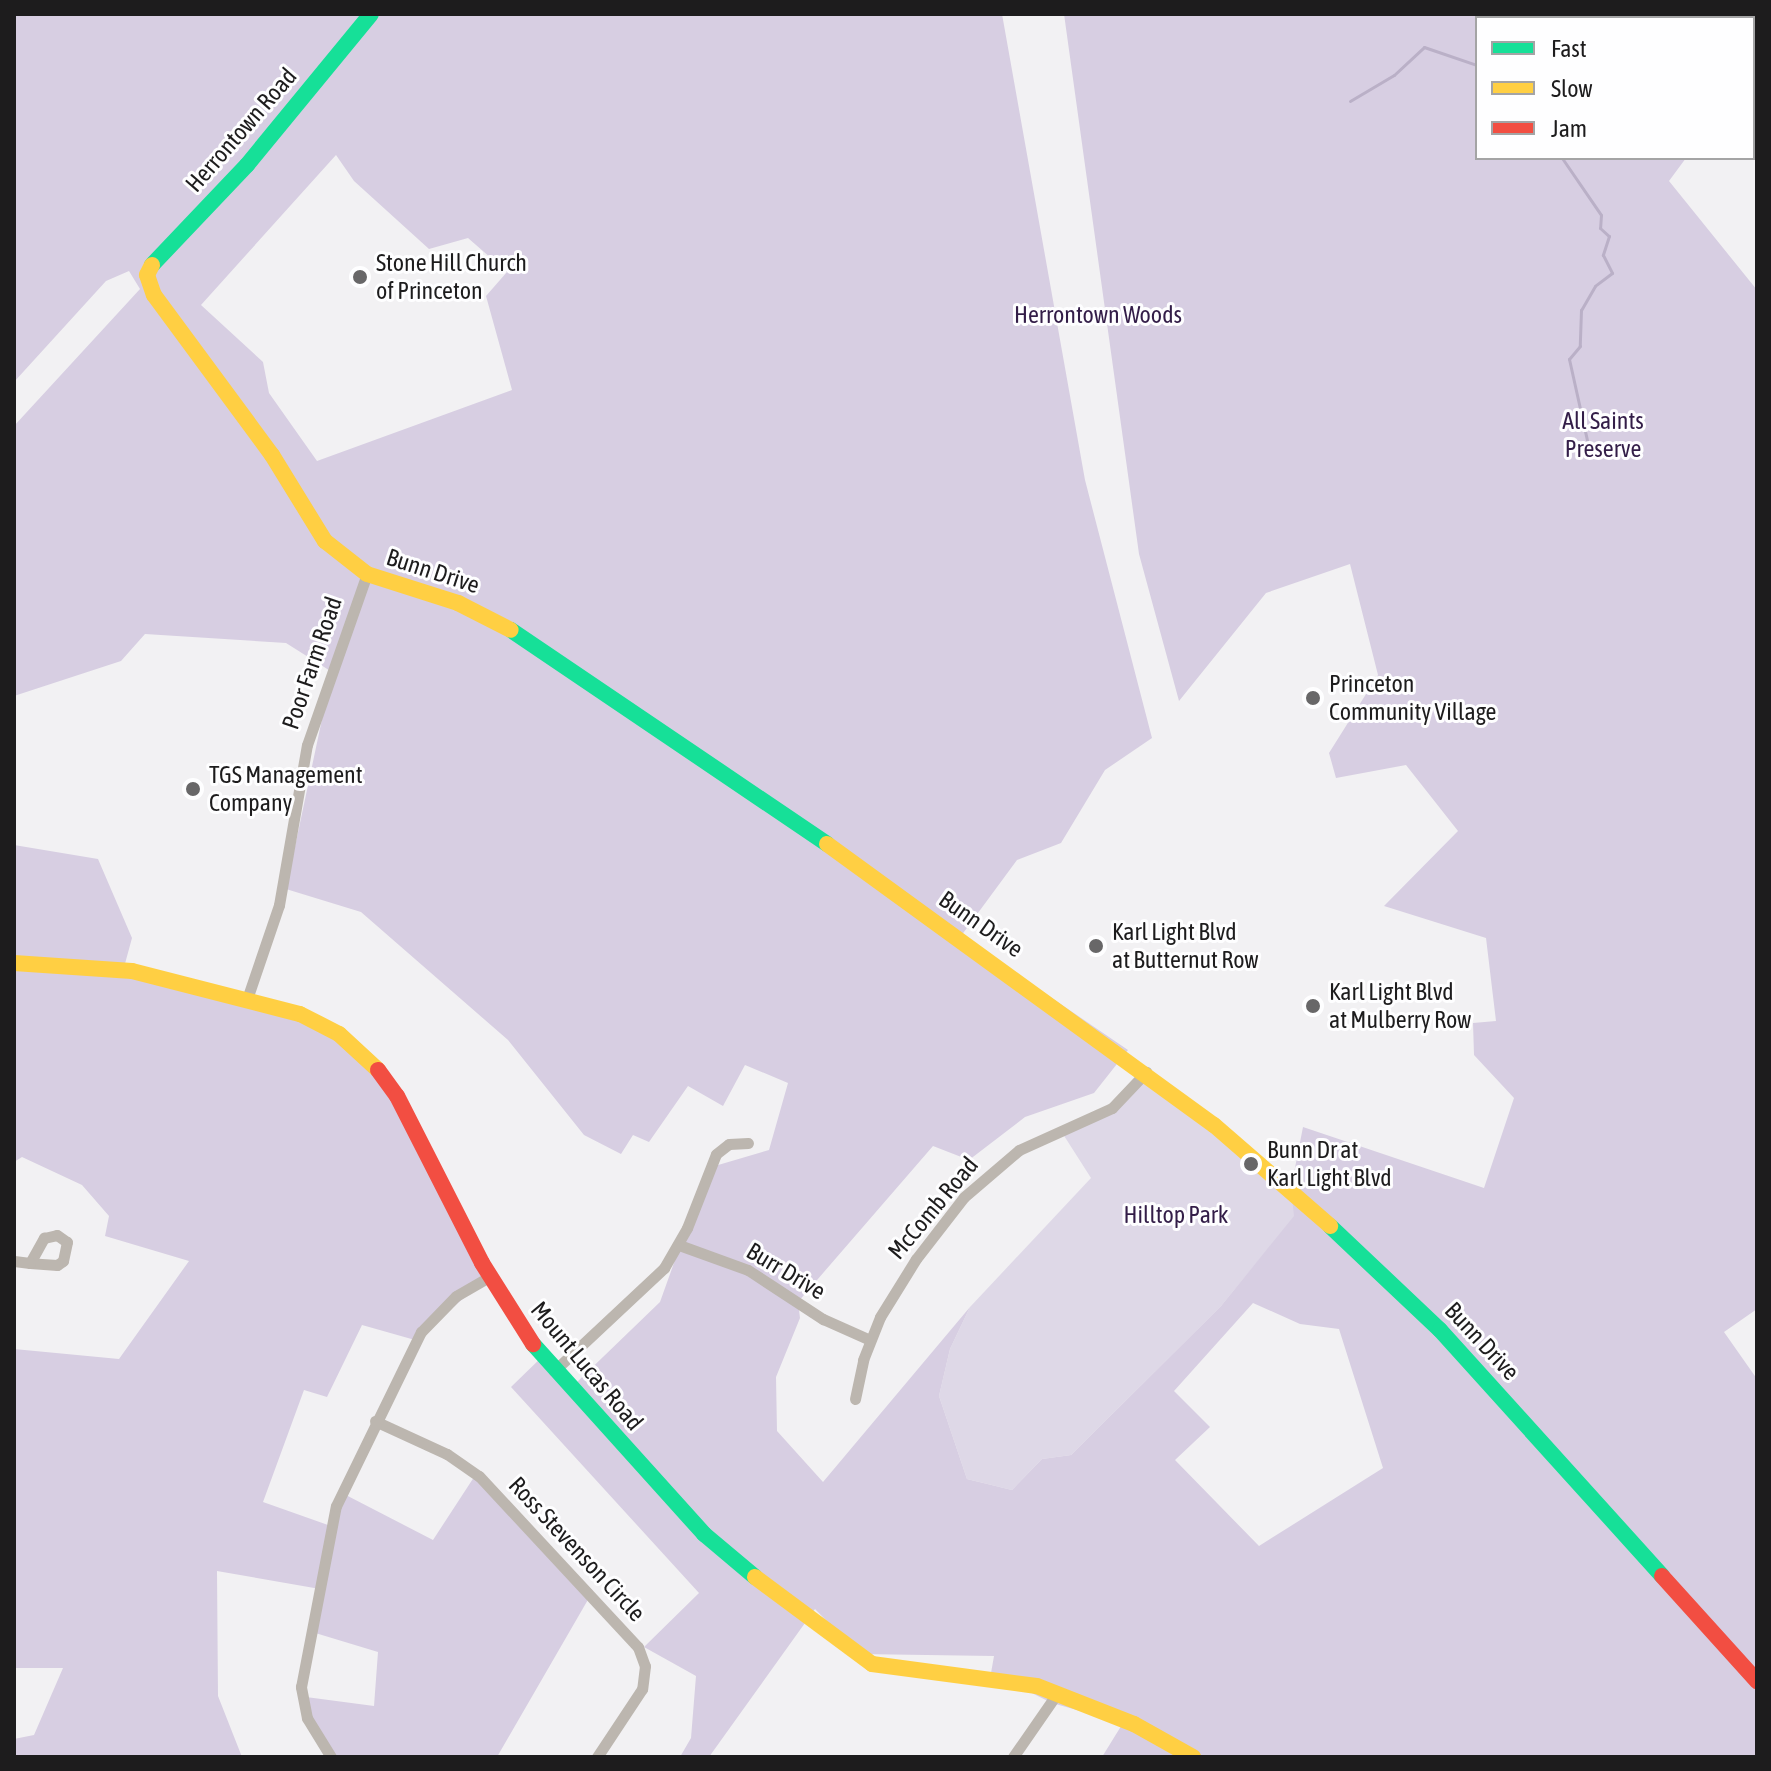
<!DOCTYPE html>
<style>
body{margin:0}
#map{position:relative;width:1771px;height:1771px;overflow:hidden;background:#f2f1f3;font-family:"Asap Condensed",sans-serif}
div>[style]{position:absolute}
[style*='--x']{left:calc(var(--x)*1px);top:calc(var(--y)*1px);width:calc(var(--w)*1px);rotate:calc(var(--a)*1deg)}
.green>*{inset:0;background:#ded8e7}
.forest>*{inset:0;background:#d7cee2}
.stream>*{height:3px;margin:-1.5px;padding:0 1.5px;transform-origin:1.5px;border-radius:1.5px;background:#bab0c7}
.street>*{height:11px;margin:-5.5px;padding:0 5.5px;transform-origin:5.5px;border-radius:5.5px;background:#bcb6af}
.fast>*{height:16px;margin:-8px;padding:0 8px;transform-origin:8px;border-radius:8px;background:#16e098}
.slow>*{height:16px;margin:-8px;padding:0 8px;transform-origin:8px;border-radius:8px;background:#ffcf43}
.jam>*{height:16px;margin:-8px;padding:0 8px;transform-origin:8px;border-radius:8px;background:#f24e42}
.dots>*{width:22px;height:22px;translate:-50% -50%;box-sizing:border-box;border:4px solid #fefeff;border-radius:50%}
span{translate:-50% -50%;white-space:nowrap;text-align:center;line-height:1.15;-webkit-text-stroke:6px #fefeff;paint-order:stroke}
.street-label{font-size:24px;color:#1d1c1d}
.poi-label{font-size:24px;color:#1d1c1d}
.left{translate:0 -50%;text-align:left}
.park-label{font-size:24px;color:#331d48}
.frame{position:absolute;inset:0;border:16px solid #1d1c1d;pointer-events:none}
.legend{position:absolute;left:1475px;top:16px;width:280px;height:144px;box-sizing:border-box;background:#fefeff;border:2px solid #a4a4a5;margin:0;padding:10px 14px;list-style:none;font-size:24px;color:#1d1c1d}
.legend li{display:flex;align-items:center;gap:16px;height:40px}
.legend b{width:40px;border:2px solid #a4a4a5}
</style>
<div id="map">
<div class="green">
<i style="clip-path:polygon(1146px 1072px,1291px 1188px,1295px 1216px,1221px 1306px,1071px 1455px,1042px 1459px,1012px 1490px,967px 1479px,939px 1396px,950px 1349px,970px 1307px,1091px 1178px,1061px 1131px,1098px 1117px)"></i>
</div>
<div class="forest">
<i style="clip-path:polygon(evenodd,14px 14px,1002px 14px,1085px 480px,1152px 738px,1105px 770px,1061px 843px,1017px 860px,961px 936px,1128px 1050px,1094px 1093px,1025px 1117px,969px 1160px,933px 1146px,798px 1302px,800px 1318px,776px 1377px,777px 1431px,823px 1482px,970px 1307px,950px 1349px,939px 1396px,967px 1479px,1012px 1490px,1042px 1459px,1071px 1455px,1221px 1306px,1294px 1216px,1291px 1188px,1303px 1127px,1484px 1188px,1514px 1098px,1474px 1055px,1473px 1023px,1496px 1021px,1486px 938px,1384px 906px,1458px 831px,1406px 765px,1336px 778px,1329px 753px,1378px 675px,1350px 564px,1266px 593px,1179px 701px,1139px 554px,1064px 14px,1757px 14px,1757px 158px,1753px 18px,1477px 18px,1477px 158px,1686px 158px,1669px 181px,1757px 290px,1757px 1309px,1724px 1332px,1757px 1379px,1757px 1757px,1102px 1757px,1123px 1723px,1052px 1703px,991px 1673px,994px 1656px,859px 1654px,815px 1609px,709px 1757px,680px 1757px,691px 1738px,696px 1676px,644px 1647px,699px 1593px,511px 1387px,547px 1352px,575px 1384px,660px 1302px,708px 1168px,769px 1150px,788px 1083px,745px 1065px,723px 1106px,688px 1086px,649px 1142px,633px 1135px,621px 1154px,584px 1135px,508px 1040px,361px 912px,286px 889px,332px 672px,286px 643px,145px 634px,121px 661px,14px 696px,14px 426px,140px 289px,129px 271px,106px 281px,14px 382px,14px 14px,336px 155px,354px 181px,429px 249px,468px 238px,507px 272px,486px 296px,512px 390px,317px 461px,269px 393px,263px 362px,201px 305px,336px 155px,14px 14px,1253px 1303px,1300px 1324px,1339px 1329px,1383px 1468px,1259px 1546px,1175px 1460px,1210px 1427px,1174px 1391px,1253px 1303px)"></i>
<i style="clip-path:polygon(14px 845px,98px 859px,132px 938px,123px 971px,322px 1026px,376px 1068px,494px 1272px,415px 1340px,362px 1325px,327px 1397px,304px 1390px,263px 1502px,328px 1525px,342px 1493px,433px 1540px,478px 1471px,593px 1591px,497px 1757px,336px 1757px,314px 1724px,306px 1697px,374px 1706px,378px 1652px,312px 1632px,320px 1589px,217px 1571px,218px 1696px,242px 1757px,14px 1757px,14px 1739px,34px 1735px,63px 1668px,14px 1668px,14px 1349px,119px 1359px,189px 1261px,105px 1236px,109px 1216px,82px 1185px,22px 1157px,14px 1162px)"></i>
</div>
<div class="stream">
<i style="--x:1555;--y:18;--w:4;--a:-63"></i>
<i style="--x:1350;--y:101;--w:51;--a:-30.6"></i>
<i style="--x:1394;--y:75;--w:41;--a:-43"></i>
<i style="--x:1424;--y:47;--w:56;--a:18.8"></i>
<i style="--x:1562;--y:158;--w:69;--a:55.6"></i>
<i style="--x:1601;--y:215;--w:13;--a:94"></i>
<i style="--x:1600;--y:228;--w:12;--a:42"></i>
<i style="--x:1609;--y:236;--w:20;--a:108"></i>
<i style="--x:1603;--y:255;--w:20;--a:63"></i>
<i style="--x:1612;--y:273;--w:21;--a:143"></i>
<i style="--x:1595;--y:286;--w:28;--a:120"></i>
<i style="--x:1581;--y:310;--w:36;--a:92"></i>
<i style="--x:1580;--y:346;--w:17;--a:130"></i>
<i style="--x:1569;--y:359;--w:88;--a:77.5"></i>
<i style="--x:1588;--y:445;--w:10;--a:37"></i>
</div>
<div class="street">
<i style="--x:247;--y:999;--w:99;--a:-71.2"></i>
<i style="--x:279;--y:905;--w:162;--a:-80.1"></i>
<i style="--x:307;--y:745;--w:181;--a:-70.7"></i>
<i style="--x:57;--y:1235;--w:12;--a:35"></i>
<i style="--x:67;--y:1242;--w:19;--a:102"></i>
<i style="--x:63;--y:1261;--w:7;--a:146"></i>
<i style="--x:57;--y:1265;--w:27;--a:-176"></i>
<i style="--x:30;--y:1263;--w:29;--a:-61"></i>
<i style="--x:44;--y:1238;--w:13;--a:-13"></i>
<i style="--x:679;--y:1245;--w:73;--a:19.9"></i>
<i style="--x:748;--y:1270;--w:90;--a:33.2"></i>
<i style="--x:823;--y:1319;--w:51;--a:24.1"></i>
<i style="--x:14;--y:1261;--w:16;--a:7"></i>
<i style="--x:554;--y:1371;--w:151;--a:-43.1"></i>
<i style="--x:664;--y:1268;--w:46;--a:-60.1"></i>
<i style="--x:687;--y:1228;--w:79;--a:-68.6"></i>
<i style="--x:716;--y:1154;--w:16;--a:-38"></i>
<i style="--x:729;--y:1144;--w:19;--a:-3"></i>
<i style="--x:855;--y:1399;--w:40;--a:-78"></i>
<i style="--x:863;--y:1360;--w:46;--a:-68.4"></i>
<i style="--x:880;--y:1317;--w:68;--a:-58.2"></i>
<i style="--x:916;--y:1259;--w:78;--a:-52.3"></i>
<i style="--x:964;--y:1197;--w:72;--a:-40.5"></i>
<i style="--x:1019;--y:1150;--w:102;--a:-24.3"></i>
<i style="--x:1112;--y:1108;--w:50;--a:-46.6"></i>
<i style="--x:375;--y:1421;--w:79;--a:24.6"></i>
<i style="--x:447;--y:1454;--w:39;--a:35"></i>
<i style="--x:479;--y:1476;--w:233;--a:47.1"></i>
<i style="--x:638;--y:1647;--w:20;--a:70"></i>
<i style="--x:645;--y:1666;--w:23;--a:97"></i>
<i style="--x:642;--y:1689;--w:82;--a:123.5"></i>
<i style="--x:331;--y:1757;--w:46;--a:-121.6"></i>
<i style="--x:307;--y:1718;--w:32;--a:-101"></i>
<i style="--x:301;--y:1687;--w:184;--a:-79.1"></i>
<i style="--x:336;--y:1506;--w:194;--a:-64"></i>
<i style="--x:421;--y:1332;--w:50;--a:-45.8"></i>
<i style="--x:456;--y:1296;--w:39;--a:-30"></i>
<i style="--x:1013;--y:1757;--w:79;--a:-55.3"></i>
</div>
<div class="fast">
<i style="--x:152;--y:265;--w:138;--a:-46.5"></i>
<i style="--x:247;--y:165;--w:195;--a:-50.6"></i>
<i style="--x:511;--y:630;--w:382;--a:34.1"></i>
<i style="--x:1330;--y:1226;--w:151;--a:43.4"></i>
<i style="--x:1440;--y:1330;--w:331;--a:47.9"></i>
<i style="--x:533;--y:1344;--w:256;--a:48"></i>
<i style="--x:704;--y:1534;--w:67;--a:40.1"></i>
</div>
<div class="slow">
<i style="--x:152;--y:265;--w:11;--a:117"></i>
<i style="--x:147;--y:275;--w:21;--a:71"></i>
<i style="--x:154;--y:295;--w:199;--a:53.6"></i>
<i style="--x:272;--y:455;--w:101;--a:58.4"></i>
<i style="--x:325;--y:541;--w:53;--a:38.2"></i>
<i style="--x:367;--y:574;--w:96;--a:17.7"></i>
<i style="--x:458;--y:603;--w:59;--a:27"></i>
<i style="--x:827;--y:844;--w:478;--a:36"></i>
<i style="--x:1214;--y:1125;--w:154;--a:41"></i>
<i style="--x:14;--y:963;--w:118;--a:3.9"></i>
<i style="--x:132;--y:971;--w:173;--a:14.4"></i>
<i style="--x:300;--y:1014;--w:44;--a:27.1"></i>
<i style="--x:339;--y:1034;--w:53;--a:42.7"></i>
<i style="--x:755;--y:1577;--w:146;--a:36.6"></i>
<i style="--x:872;--y:1664;--w:166;--a:7.6"></i>
<i style="--x:1037;--y:1686;--w:104;--a:21.4"></i>
<i style="--x:1134;--y:1724;--w:68;--a:29.2"></i>
</div>
<div class="jam">
<i style="--x:378;--y:1070;--w:32;--a:54"></i>
<i style="--x:397;--y:1096;--w:187;--a:63"></i>
<i style="--x:482;--y:1263;--w:96;--a:57.8"></i>
<i style="--x:1662;--y:1576;--w:142;--a:47.9"></i>
</div>
<div class="dots">
<i style="left:360px;top:277px;background:#686768"></i>
<i style="left:1313px;top:698px;background:#686768"></i>
<i style="left:193px;top:789px;background:#686768"></i>
<i style="left:1096px;top:946px;background:#686768"></i>
<i style="left:1313px;top:1006px;background:#686768"></i>
<i style="left:1251px;top:1164px;background:#686768"></i>
</div>
<div class="street-label">
<span style="left:241px;top:130px;rotate:-49deg">Herrontown Road</span>
<span style="left:433px;top:571px;rotate:18deg">Bunn Drive</span>
<span style="left:312px;top:663px;rotate:-71deg">Poor Farm Road</span>
<span style="left:981px;top:924px;rotate:35deg">Bunn Drive</span>
<span style="left:933px;top:1208px;rotate:-50deg">McComb Road</span>
<span style="left:786px;top:1271px;rotate:31deg">Burr Drive</span>
<span style="left:1482px;top:1341px;rotate:47deg">Bunn Drive</span>
<span style="left:587px;top:1366px;rotate:50deg">Mount Lucas Road</span>
<span style="left:577px;top:1549px;rotate:47deg">Ross Stevenson Circle</span>
</div>
<div class="poi-label">
<span class="left" style="left:376px;top:277px">Stone Hill Church<br>of Princeton</span>
<span class="left" style="left:1329px;top:698px">Princeton<br>Community Village</span>
<span class="left" style="left:209px;top:789px">TGS Management<br>Company</span>
<span class="left" style="left:1112px;top:946px">Karl Light Blvd<br>at Butternut Row</span>
<span class="left" style="left:1329px;top:1006px">Karl Light Blvd<br>at Mulberry Row</span>
<span class="left" style="left:1267px;top:1164px">Bunn Dr at<br>Karl Light Blvd</span>
</div>
<div class="park-label">
<span style="left:1098px;top:315px">Herrontown Woods</span>
<span style="left:1603px;top:435px">All Saints<br>Preserve</span>
<span style="left:1176px;top:1215px">Hilltop Park</span>
</div>
<div class="frame"></div>
<ul class="legend">
<li><b style="height:10px;background:#16e098"></b>Fast</li>
<li><b style="height:10px;background:#ffcf43"></b>Slow</li>
<li><b style="height:10px;background:#f24e42"></b>Jam</li>
</ul>
</div>
